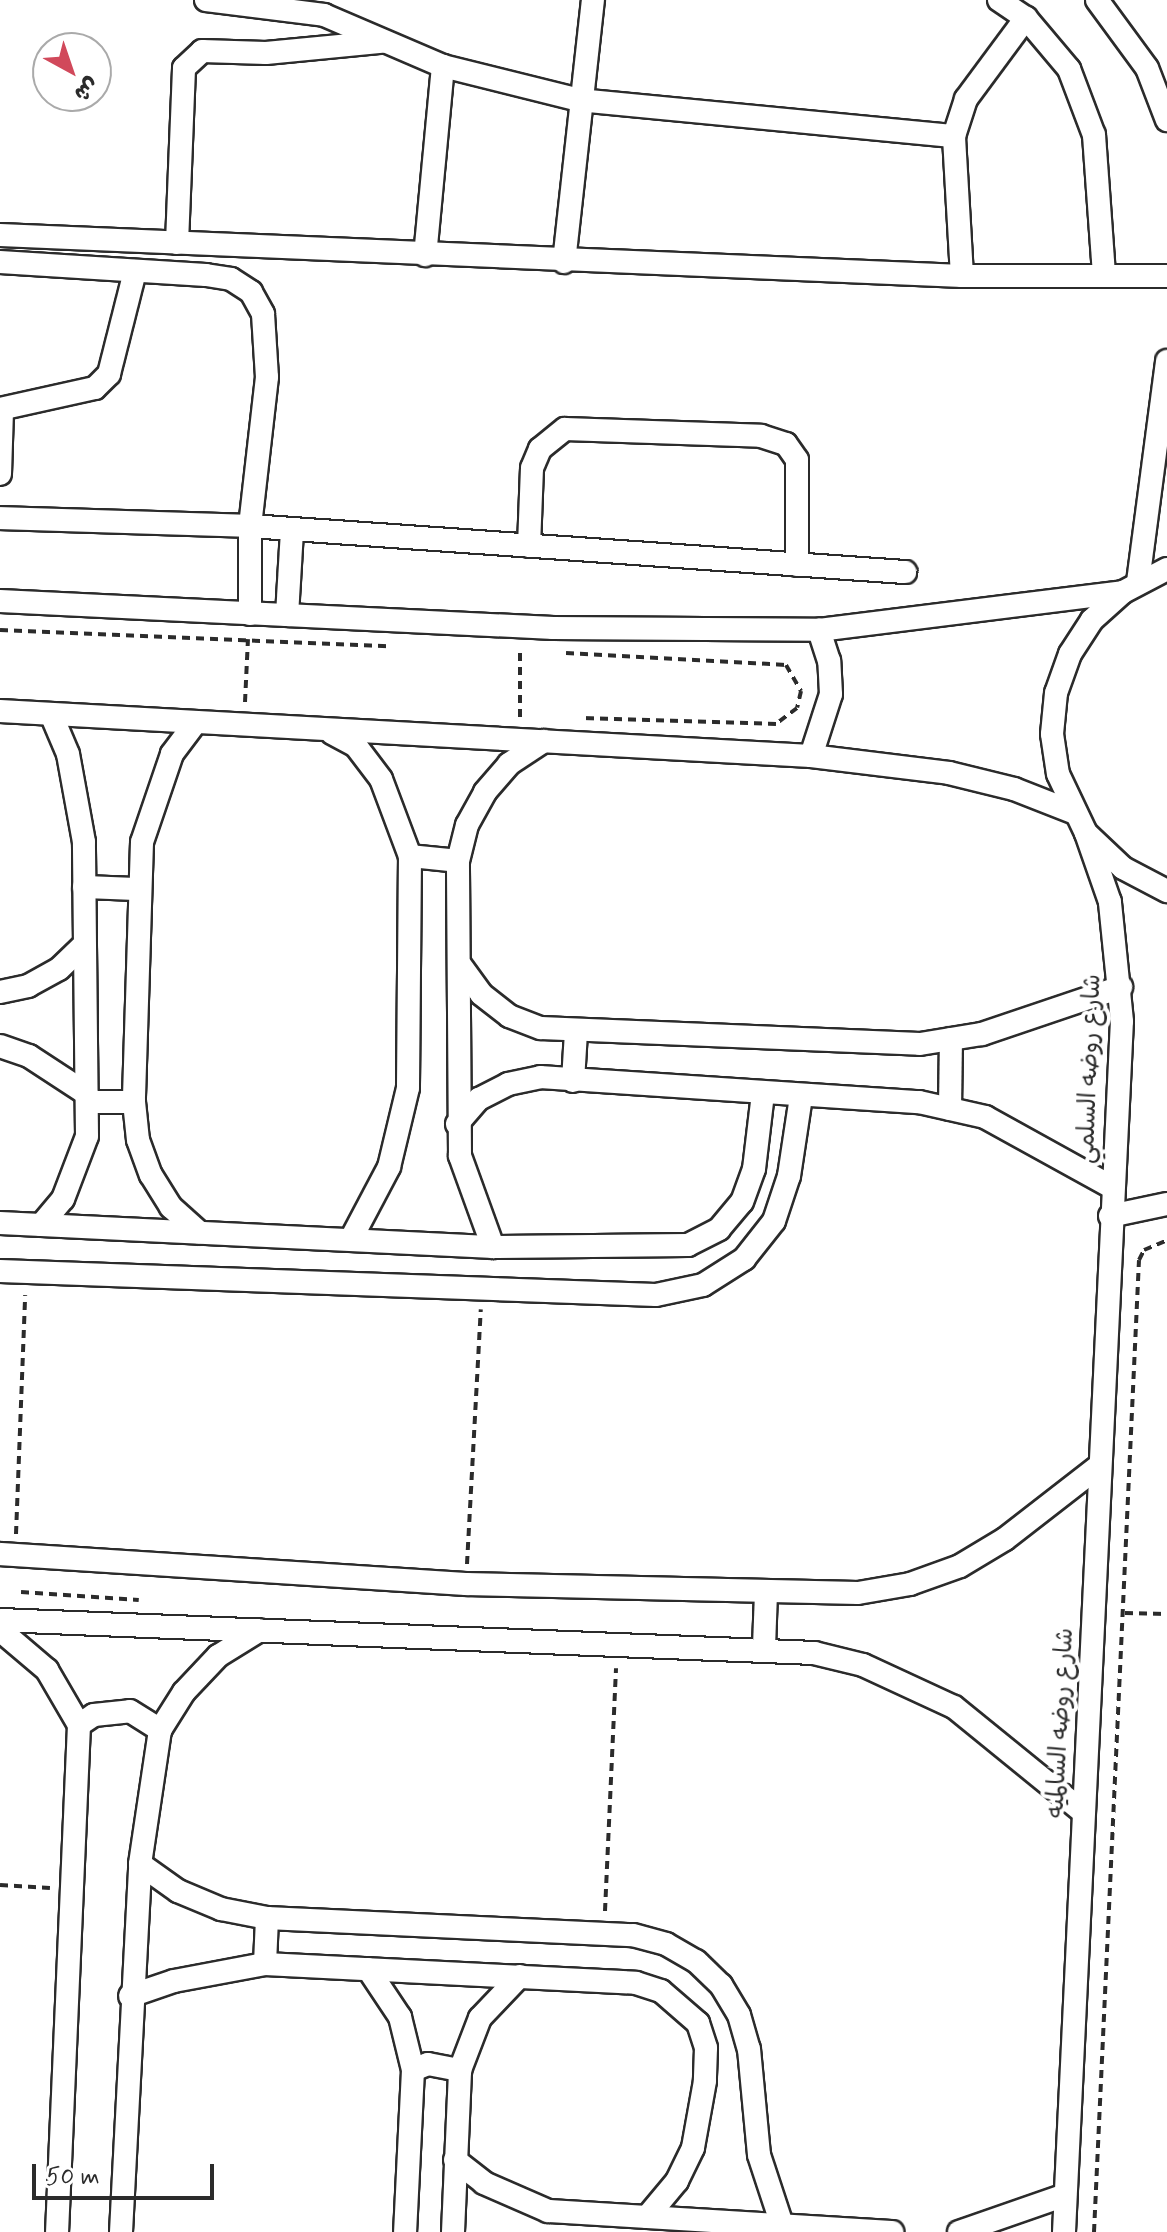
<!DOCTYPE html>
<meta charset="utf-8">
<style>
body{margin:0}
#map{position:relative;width:1167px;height:2232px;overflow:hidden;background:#fff;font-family:Mynerve,"Playpen Sans Arabic",sans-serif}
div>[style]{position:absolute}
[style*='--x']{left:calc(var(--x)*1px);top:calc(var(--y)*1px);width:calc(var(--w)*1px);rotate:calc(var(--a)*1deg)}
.path>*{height:4px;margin-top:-2px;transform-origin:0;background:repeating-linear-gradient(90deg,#2b2b2b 0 8px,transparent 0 14px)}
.roads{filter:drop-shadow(2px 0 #2b2b2b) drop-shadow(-2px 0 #2b2b2b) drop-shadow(0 2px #2b2b2b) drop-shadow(0 -2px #2b2b2b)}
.street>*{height:22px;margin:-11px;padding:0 11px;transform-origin:11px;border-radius:11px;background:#fff}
span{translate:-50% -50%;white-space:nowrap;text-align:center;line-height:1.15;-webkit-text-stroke:8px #fff;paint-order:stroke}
.street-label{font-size:24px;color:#2b2b2b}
.north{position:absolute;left:32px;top:32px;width:80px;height:80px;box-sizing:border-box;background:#fff;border:2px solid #aaa;border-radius:50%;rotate:140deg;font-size:22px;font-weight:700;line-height:32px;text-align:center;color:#2b2b2b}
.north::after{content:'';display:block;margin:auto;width:28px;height:36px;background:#d1495b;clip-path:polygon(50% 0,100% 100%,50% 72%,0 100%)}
.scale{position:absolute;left:32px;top:2164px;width:182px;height:36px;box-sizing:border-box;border:4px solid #2b2b2b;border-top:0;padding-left:10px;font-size:24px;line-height:28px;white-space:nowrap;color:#2b2b2b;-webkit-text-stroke:6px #fff;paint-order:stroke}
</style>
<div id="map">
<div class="path">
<i style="--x:0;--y:630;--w:389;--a:2.4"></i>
<i style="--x:566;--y:653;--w:220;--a:3.1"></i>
<i style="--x:786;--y:665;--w:30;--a:60"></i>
<i style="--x:801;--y:691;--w:17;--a:103"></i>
<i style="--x:797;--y:708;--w:26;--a:143"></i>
<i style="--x:776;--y:724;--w:194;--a:-178.2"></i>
<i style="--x:245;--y:702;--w:63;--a:-87.3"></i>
<i style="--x:520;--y:717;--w:67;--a:-90"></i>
<i style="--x:16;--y:1534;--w:239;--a:-87.8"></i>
<i style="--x:467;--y:1564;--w:255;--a:-86.9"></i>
<i style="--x:21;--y:1592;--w:118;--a:3.9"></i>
<i style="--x:1125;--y:1613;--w:42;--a:1.4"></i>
<i style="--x:0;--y:1885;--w:50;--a:3.4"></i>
<i style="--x:605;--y:1911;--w:243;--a:-87.4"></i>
<i style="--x:1094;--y:2232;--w:973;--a:-87.35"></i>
<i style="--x:1139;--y:1260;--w:11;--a:-63"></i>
<i style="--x:1144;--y:1250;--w:25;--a:-23"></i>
</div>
<div class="roads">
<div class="street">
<i style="--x:206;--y:0;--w:119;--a:7.2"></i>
<i style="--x:324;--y:15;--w:129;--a:23.2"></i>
<i style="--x:443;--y:66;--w:190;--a:95.4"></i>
<i style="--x:999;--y:0;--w:32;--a:34"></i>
<i style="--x:1026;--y:18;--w:67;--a:49.9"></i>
<i style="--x:1069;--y:69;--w:71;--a:69.3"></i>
<i style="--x:1094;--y:135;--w:141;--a:85.9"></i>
<i style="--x:1097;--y:0;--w:84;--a:53.7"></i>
<i style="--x:1147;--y:68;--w:56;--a:69"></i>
<i style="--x:443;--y:66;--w:140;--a:14"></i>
<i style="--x:579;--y:100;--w:377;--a:5.5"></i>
<i style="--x:0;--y:235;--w:963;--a:2.44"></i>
<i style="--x:962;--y:276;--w:205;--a:0"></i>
<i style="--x:177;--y:243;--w:175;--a:-87.7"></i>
<i style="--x:184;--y:68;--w:25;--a:-43"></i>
<i style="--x:202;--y:51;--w:64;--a:1.8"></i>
<i style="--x:266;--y:53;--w:116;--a:-5.5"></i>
<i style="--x:0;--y:262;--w:206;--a:3.6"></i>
<i style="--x:206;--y:275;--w:25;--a:9"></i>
<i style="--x:231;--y:279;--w:24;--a:33"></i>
<i style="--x:251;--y:292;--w:25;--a:61"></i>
<i style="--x:263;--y:314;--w:63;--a:86.4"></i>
<i style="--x:267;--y:377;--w:150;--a:96.5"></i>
<i style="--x:250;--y:526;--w:88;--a:90"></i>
<i style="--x:564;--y:262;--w:264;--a:-83.7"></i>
<i style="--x:962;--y:276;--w:140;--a:-93.3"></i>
<i style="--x:954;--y:136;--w:39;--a:-72"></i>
<i style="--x:966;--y:99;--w:101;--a:-53.5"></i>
<i style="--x:0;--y:409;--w:97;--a:-12.5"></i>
<i style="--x:95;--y:388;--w:20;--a:-45"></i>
<i style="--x:109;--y:374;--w:106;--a:-75.8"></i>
<i style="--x:0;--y:474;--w:64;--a:-88.2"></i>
<i style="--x:0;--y:518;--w:250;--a:1.8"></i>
<i style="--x:250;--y:526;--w:657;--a:4.02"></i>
<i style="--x:529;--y:546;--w:78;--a:-87.8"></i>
<i style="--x:532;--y:468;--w:21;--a:-67"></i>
<i style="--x:540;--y:449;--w:32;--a:-39"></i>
<i style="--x:565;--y:429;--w:196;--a:2"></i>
<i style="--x:761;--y:436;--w:26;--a:18"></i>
<i style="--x:786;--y:444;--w:19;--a:55"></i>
<i style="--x:797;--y:460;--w:105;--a:90"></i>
<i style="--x:1167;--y:569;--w:50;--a:152.4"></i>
<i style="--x:1123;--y:592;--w:42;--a:137.9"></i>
<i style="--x:1092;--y:620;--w:40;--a:122.9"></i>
<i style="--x:1070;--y:654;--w:41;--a:109.7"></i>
<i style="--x:1056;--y:693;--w:41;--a:95.6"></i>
<i style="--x:1052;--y:734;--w:40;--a:81.5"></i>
<i style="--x:1058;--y:774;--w:65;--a:64.6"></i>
<i style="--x:1086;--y:833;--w:51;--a:43.4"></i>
<i style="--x:1123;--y:868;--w:50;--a:27.6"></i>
<i style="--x:1138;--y:582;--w:223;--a:-82.5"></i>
<i style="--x:0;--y:601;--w:554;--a:2.8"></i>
<i style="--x:553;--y:628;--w:266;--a:0.4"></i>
<i style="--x:819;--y:630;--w:306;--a:-7.1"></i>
<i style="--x:287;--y:615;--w:85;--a:-86.6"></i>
<i style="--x:0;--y:711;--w:812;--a:3.18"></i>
<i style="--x:811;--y:756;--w:139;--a:7"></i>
<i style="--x:949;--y:773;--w:67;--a:13.8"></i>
<i style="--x:1014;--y:789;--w:63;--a:21.3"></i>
<i style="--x:196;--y:722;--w:40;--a:127"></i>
<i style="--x:172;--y:754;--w:93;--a:108.8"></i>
<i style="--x:142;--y:842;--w:260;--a:91.8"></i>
<i style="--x:134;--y:1102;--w:38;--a:84"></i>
<i style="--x:138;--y:1140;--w:37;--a:70"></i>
<i style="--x:151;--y:1175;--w:38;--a:58"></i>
<i style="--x:171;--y:1207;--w:38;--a:42"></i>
<i style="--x:332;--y:733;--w:27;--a:28"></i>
<i style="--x:356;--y:746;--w:41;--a:52.9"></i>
<i style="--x:381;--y:779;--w:82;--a:69.4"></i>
<i style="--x:410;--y:856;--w:232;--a:90.5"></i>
<i style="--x:408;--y:1088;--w:81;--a:103.5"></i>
<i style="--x:389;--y:1167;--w:81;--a:117.8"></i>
<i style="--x:811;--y:756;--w:65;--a:-72.1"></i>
<i style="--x:831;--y:694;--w:33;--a:-93"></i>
<i style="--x:829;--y:661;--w:33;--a:-108"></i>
<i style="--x:410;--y:856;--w:48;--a:5.9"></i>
<i style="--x:84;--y:887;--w:53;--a:2.2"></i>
<i style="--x:461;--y:966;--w:34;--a:54"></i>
<i style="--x:481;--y:994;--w:36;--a:38"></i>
<i style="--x:509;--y:1016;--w:34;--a:21"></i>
<i style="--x:541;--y:1028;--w:379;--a:2.4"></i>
<i style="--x:920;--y:1044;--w:63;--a:-9.2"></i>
<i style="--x:982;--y:1034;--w:147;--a:-18.7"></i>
<i style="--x:0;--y:992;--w:29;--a:-12"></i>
<i style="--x:28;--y:986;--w:35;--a:-29"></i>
<i style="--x:59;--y:969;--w:35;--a:-44"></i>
<i style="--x:0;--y:1046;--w:31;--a:19"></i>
<i style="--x:29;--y:1056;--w:69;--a:33.2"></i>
<i style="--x:573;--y:1081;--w:49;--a:-86.5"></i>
<i style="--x:88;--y:1102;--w:46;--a:0"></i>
<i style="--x:950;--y:1109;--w:70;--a:-89.2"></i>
<i style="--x:457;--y:1124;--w:33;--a:-49"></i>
<i style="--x:479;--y:1099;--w:33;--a:-27"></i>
<i style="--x:508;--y:1084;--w:33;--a:-12"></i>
<i style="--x:540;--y:1077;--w:380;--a:3.8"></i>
<i style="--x:919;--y:1102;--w:68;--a:12.8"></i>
<i style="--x:985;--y:1117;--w:145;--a:28.9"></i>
<i style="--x:1110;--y:1216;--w:58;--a:-11.9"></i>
<i style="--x:0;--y:1223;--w:494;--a:2.8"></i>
<i style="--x:493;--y:1247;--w:195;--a:-0.6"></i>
<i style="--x:688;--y:1245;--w:35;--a:-27"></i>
<i style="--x:719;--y:1229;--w:35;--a:-50"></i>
<i style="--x:742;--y:1202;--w:35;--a:-70"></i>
<i style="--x:754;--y:1169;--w:76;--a:-83.2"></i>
<i style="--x:41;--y:1225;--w:34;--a:-50"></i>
<i style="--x:63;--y:1199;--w:67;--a:-69.1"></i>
<i style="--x:87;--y:1136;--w:294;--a:-90.6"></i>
<i style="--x:84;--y:842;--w:89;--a:-100.3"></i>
<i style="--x:68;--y:754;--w:43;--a:-113"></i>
<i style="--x:493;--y:1247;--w:97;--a:-109.9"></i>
<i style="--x:460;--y:1156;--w:295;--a:-90.4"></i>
<i style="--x:458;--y:861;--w:37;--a:-76"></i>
<i style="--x:467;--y:825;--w:38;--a:-61"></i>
<i style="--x:485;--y:792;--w:37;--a:-49"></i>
<i style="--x:509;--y:764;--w:42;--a:-33.3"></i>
<i style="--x:0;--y:1271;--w:656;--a:2.1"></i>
<i style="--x:656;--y:1295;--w:48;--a:-12"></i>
<i style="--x:703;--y:1285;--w:49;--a:-32.4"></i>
<i style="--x:744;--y:1259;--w:48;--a:-51.7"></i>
<i style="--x:774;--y:1221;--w:47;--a:-71.6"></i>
<i style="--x:789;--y:1176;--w:80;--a:-81.4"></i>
<i style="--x:0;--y:1554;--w:467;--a:3.7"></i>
<i style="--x:466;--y:1584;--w:392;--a:1.3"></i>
<i style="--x:858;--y:1593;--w:53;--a:-9.8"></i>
<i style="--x:910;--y:1584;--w:53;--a:-19.8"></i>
<i style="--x:960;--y:1566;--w:52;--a:-31"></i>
<i style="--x:1005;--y:1539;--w:119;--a:-37.8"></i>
<i style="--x:0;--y:1620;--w:815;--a:2.32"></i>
<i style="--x:814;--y:1653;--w:50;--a:13.8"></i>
<i style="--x:863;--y:1665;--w:100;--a:24.8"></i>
<i style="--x:954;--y:1707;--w:166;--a:39.1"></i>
<i style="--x:0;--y:1630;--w:62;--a:40.4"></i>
<i style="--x:47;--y:1670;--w:64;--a:59.8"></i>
<i style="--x:79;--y:1725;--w:507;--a:92.48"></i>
<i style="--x:764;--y:1647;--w:55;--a:-87.9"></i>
<i style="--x:79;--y:1725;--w:18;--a:-34"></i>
<i style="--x:94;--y:1715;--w:36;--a:-6"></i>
<i style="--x:130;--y:1711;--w:36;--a:32"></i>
<i style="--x:140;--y:1864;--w:47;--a:35.4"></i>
<i style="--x:178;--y:1891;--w:47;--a:22.7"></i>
<i style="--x:221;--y:1909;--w:47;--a:11.1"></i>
<i style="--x:267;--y:1918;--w:366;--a:2.7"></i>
<i style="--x:633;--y:1935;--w:34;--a:15"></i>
<i style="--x:666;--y:1944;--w:34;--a:30"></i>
<i style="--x:696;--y:1961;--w:35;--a:44"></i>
<i style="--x:721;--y:1985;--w:35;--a:59"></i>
<i style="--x:739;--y:2015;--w:35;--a:74"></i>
<i style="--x:749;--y:2049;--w:106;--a:84.6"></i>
<i style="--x:759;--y:2155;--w:74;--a:71.8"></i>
<i style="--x:265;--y:1964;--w:46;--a:-87.5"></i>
<i style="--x:368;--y:1969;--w:58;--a:56.3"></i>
<i style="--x:400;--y:2017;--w:55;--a:76.2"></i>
<i style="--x:413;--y:2070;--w:162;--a:92.8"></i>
<i style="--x:130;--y:1996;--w:46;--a:-18.8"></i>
<i style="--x:174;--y:1981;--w:93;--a:-10.6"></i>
<i style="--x:265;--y:1964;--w:371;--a:2.9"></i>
<i style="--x:636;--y:1983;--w:26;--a:18"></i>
<i style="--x:661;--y:1991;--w:49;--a:40.9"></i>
<i style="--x:698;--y:2023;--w:26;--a:72"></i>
<i style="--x:706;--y:2048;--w:33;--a:92"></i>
<i style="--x:705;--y:2081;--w:68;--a:100.2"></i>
<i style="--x:693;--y:2148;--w:37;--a:116"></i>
<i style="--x:677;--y:2181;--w:47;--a:129.8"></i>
<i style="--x:413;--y:2070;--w:16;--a:-22"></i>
<i style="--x:428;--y:2064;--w:33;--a:11"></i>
<i style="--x:455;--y:2160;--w:37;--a:38"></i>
<i style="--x:484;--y:2183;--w:70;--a:23.6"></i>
<i style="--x:548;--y:2211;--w:345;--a:3.5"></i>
<i style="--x:121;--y:2232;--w:368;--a:-87"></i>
<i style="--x:140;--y:1864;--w:135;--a:-81.5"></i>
<i style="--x:160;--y:1730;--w:45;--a:-57.7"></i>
<i style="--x:184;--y:1692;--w:50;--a:-46.6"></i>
<i style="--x:218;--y:1656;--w:49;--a:-31.8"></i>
<i style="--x:453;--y:2232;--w:162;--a:-87.5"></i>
<i style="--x:460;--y:2070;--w:56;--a:-69"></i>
<i style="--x:480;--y:2018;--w:58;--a:-46.4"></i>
<i style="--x:959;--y:2232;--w:112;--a:-19.2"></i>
<i style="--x:1064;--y:2232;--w:1212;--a:-87.26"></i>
<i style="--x:1122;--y:1021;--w:120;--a:-95.8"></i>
<i style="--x:1110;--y:902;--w:73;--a:-109.2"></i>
</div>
</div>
<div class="street-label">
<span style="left:1090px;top:1069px;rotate:-88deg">شارع روضه السلمي</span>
<span style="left:1061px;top:1723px;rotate:-87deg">شارع روضه السالميه</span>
</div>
<div class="north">ش</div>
<div class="scale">50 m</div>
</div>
